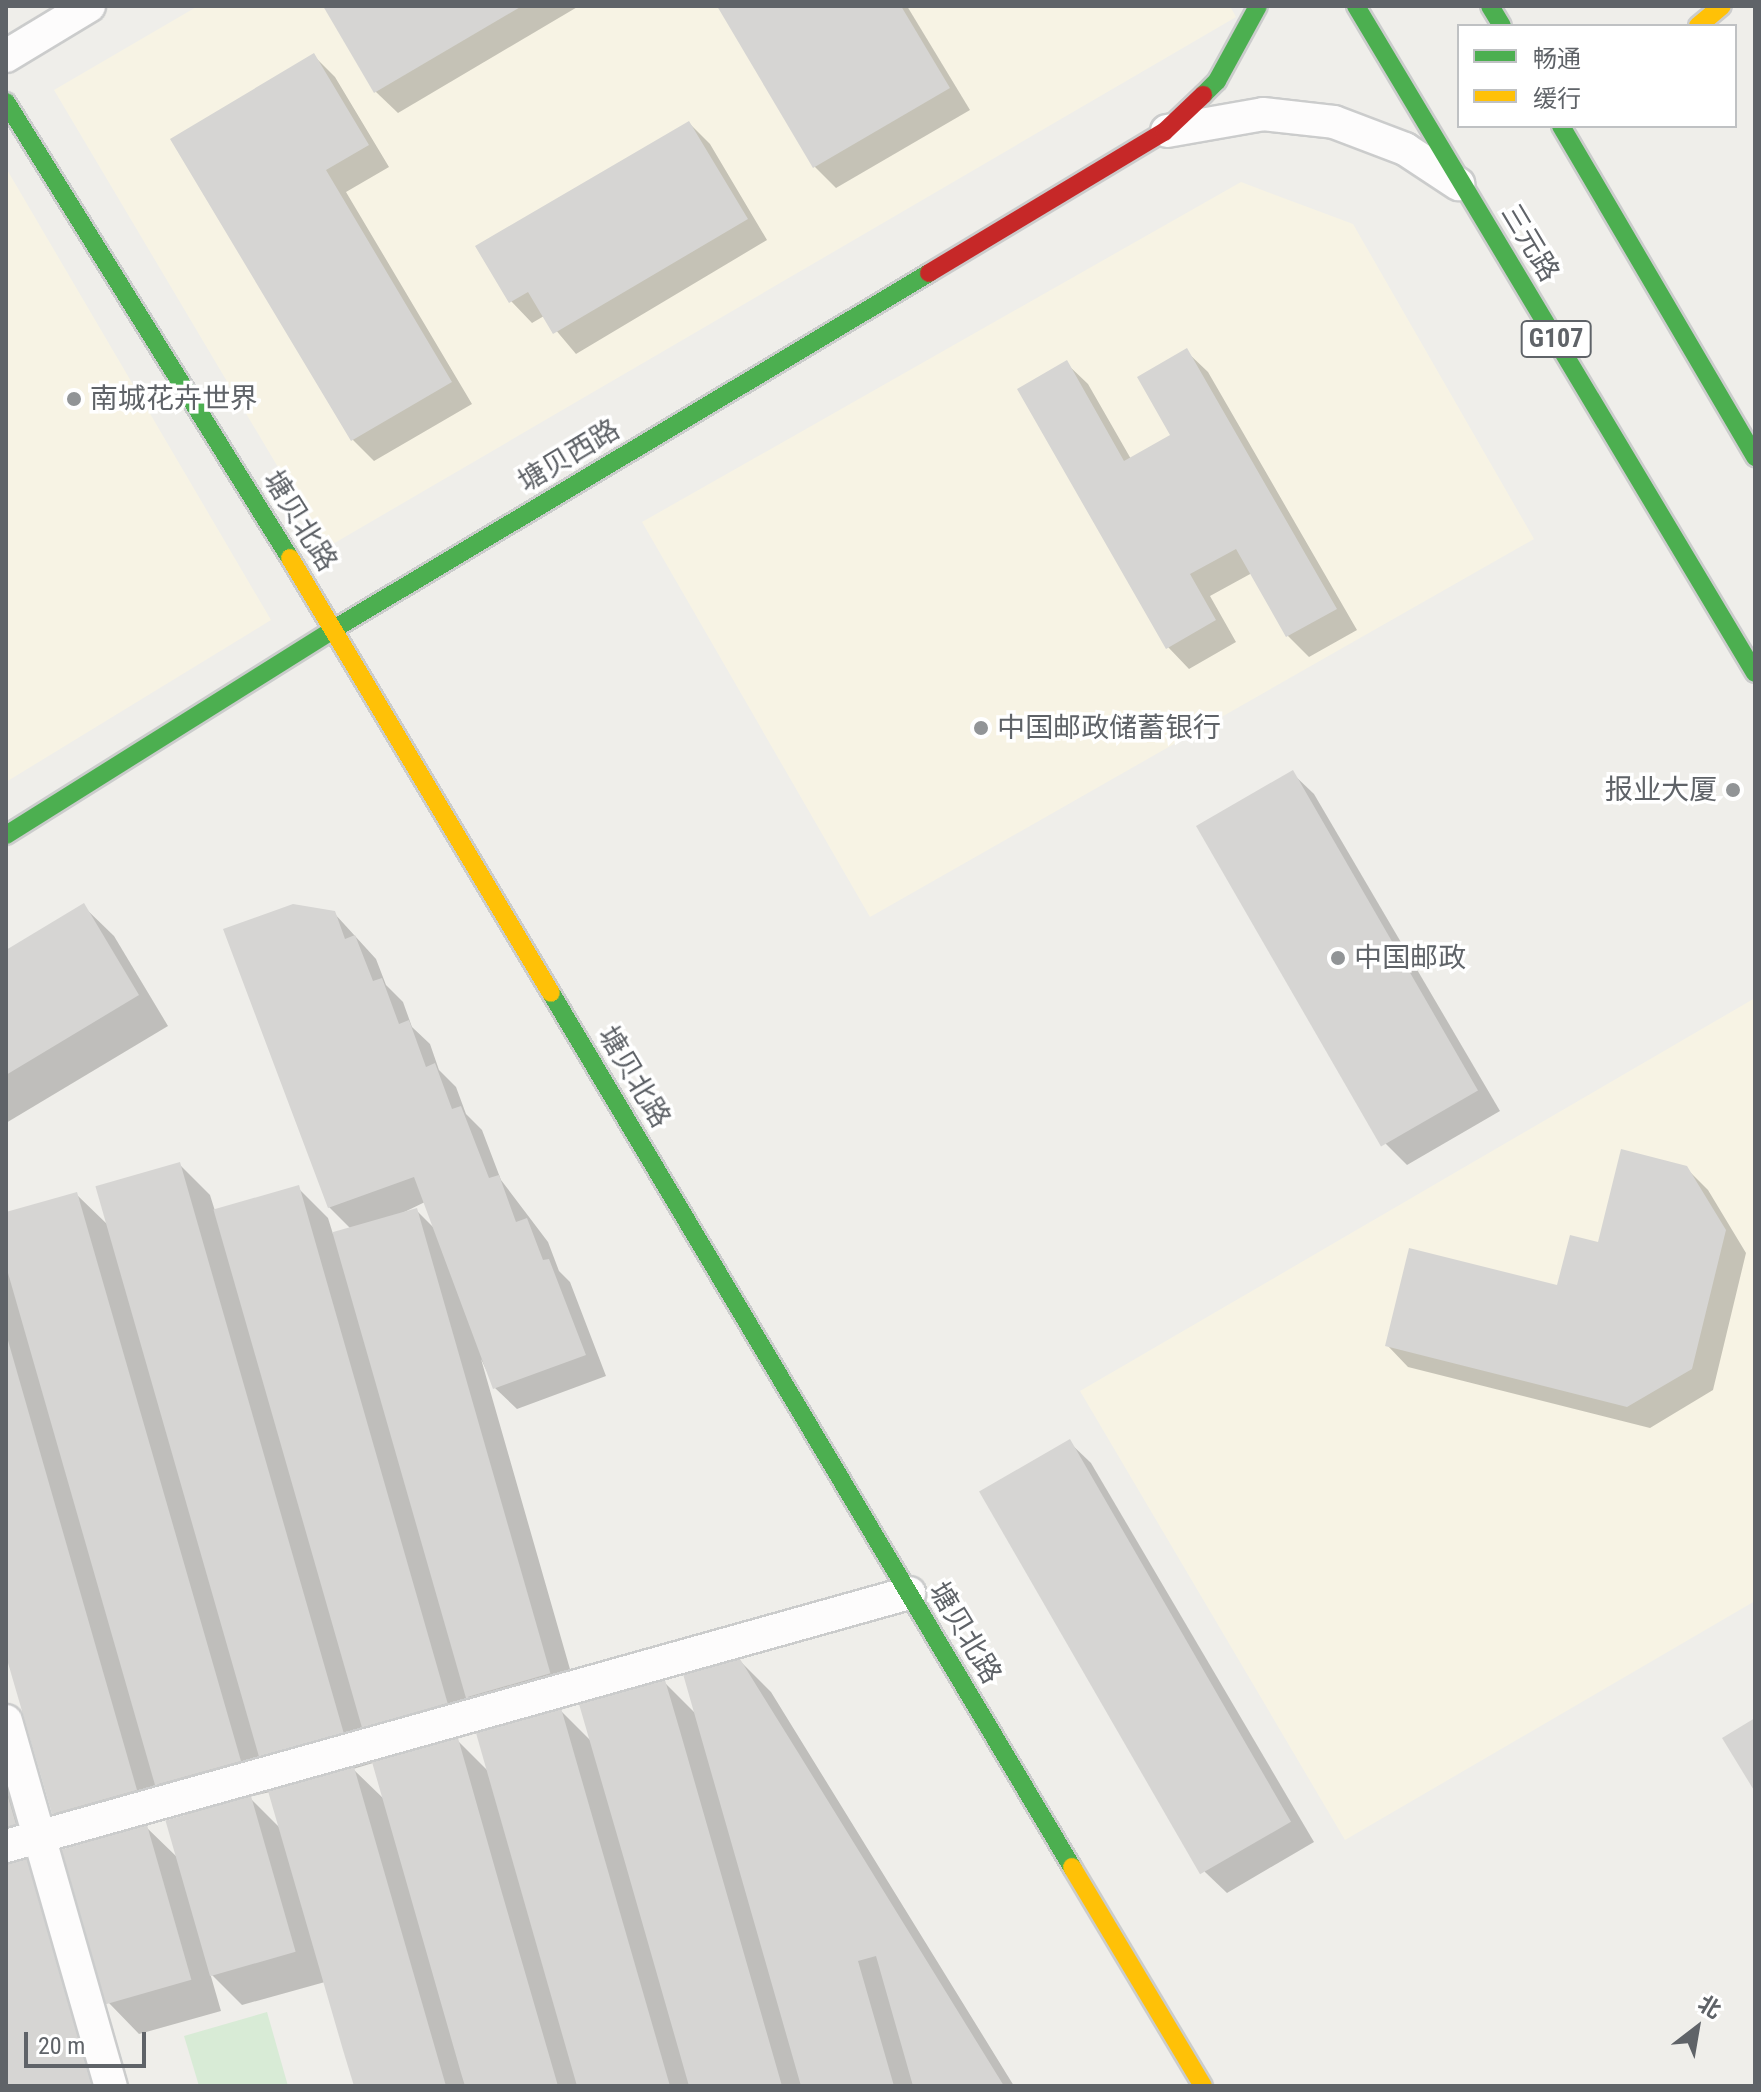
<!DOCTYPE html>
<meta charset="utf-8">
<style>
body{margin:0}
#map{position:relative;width:1761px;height:2092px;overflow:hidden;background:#efeeea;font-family:"Roboto Condensed","Noto Sans SC",sans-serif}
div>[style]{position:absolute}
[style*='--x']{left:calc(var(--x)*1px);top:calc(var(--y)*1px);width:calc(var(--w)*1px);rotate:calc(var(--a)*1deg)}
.commercial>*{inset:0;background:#f7f3e4}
.green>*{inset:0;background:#d8ebd6}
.shadow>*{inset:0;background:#0003}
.building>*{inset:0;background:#d6d5d3;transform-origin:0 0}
.roads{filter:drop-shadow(2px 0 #cbcccc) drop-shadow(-2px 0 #cbcccc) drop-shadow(0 2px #cbcccc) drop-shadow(0 -2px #cbcccc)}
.street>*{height:32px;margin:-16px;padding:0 16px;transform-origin:16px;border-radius:16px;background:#fdfcfc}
.fast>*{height:18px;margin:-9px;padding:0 9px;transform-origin:9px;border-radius:9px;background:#4caf50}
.slow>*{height:18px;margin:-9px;padding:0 9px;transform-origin:9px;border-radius:9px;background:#ffc107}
.jam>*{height:18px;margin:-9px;padding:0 9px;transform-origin:9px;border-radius:9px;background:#c62828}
.dots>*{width:22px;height:22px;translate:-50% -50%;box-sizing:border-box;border:4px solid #fff;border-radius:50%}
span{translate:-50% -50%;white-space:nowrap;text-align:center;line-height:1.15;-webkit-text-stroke:7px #fff;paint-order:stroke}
.shield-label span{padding:2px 6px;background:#fff;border:2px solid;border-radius:6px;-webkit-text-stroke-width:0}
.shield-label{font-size:26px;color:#5f6368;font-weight:700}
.street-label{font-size:28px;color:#5f6368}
.poi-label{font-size:28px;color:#5f6368}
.left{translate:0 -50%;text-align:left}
.right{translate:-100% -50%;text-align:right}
.frame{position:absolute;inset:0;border:8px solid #5f6368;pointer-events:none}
.legend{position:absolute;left:1457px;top:24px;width:280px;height:104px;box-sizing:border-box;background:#fff;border:2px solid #bfc1c3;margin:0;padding:10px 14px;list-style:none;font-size:24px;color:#5f6368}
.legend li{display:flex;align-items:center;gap:16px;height:40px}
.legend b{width:40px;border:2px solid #bfc1c3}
.north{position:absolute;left:1657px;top:1988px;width:80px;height:80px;-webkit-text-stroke:6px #fff;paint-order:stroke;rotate:31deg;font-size:22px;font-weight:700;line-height:32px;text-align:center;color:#5f6368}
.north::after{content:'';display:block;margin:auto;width:28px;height:36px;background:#5f6368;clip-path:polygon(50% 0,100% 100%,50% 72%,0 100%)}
.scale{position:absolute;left:24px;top:2032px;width:122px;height:36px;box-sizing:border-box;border:4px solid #5f6368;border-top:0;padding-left:10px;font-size:24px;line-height:28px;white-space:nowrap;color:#5f6368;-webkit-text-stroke:6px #fff;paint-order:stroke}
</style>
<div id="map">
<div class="commercial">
<i style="clip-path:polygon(198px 6px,1230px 6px,1236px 17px,326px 548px,54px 90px)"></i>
<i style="clip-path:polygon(6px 168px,271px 620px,6px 782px)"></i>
<i style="clip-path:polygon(1241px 182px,1353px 224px,1534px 539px,870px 917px,642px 522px)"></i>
<i style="clip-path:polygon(1755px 998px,1755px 1601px,1345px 1840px,1080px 1391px)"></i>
</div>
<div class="green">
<i style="clip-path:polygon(267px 2012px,288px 2086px,199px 2086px,184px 2036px)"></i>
</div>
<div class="shadow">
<i style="clip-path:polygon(325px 6px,579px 6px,398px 113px,376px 92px)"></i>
<i style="clip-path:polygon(719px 6px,907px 6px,970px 110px,836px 188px,815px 167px)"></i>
<i style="clip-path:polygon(314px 56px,335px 77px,389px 167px,346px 192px,472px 404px,374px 461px,353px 440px)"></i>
<i style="clip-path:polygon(689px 123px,710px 144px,767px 240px,576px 354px,544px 316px,532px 323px,511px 301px)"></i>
<i style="clip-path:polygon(1186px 351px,1208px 372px,1357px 630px,1309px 657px,1288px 636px,1252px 573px,1210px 596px,1236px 642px,1189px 669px,1168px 647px,1066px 363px,1088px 384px,1131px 459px,1173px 436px)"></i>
<i style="clip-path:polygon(1292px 773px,1314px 794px,1500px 1111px,1407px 1165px,1386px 1144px)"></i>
<i style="clip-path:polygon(83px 906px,114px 936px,168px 1026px,6px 1123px,6px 952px)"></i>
<i style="clip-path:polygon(evenodd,334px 913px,376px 959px,386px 985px,403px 1002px,412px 1027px,430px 1044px,439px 1070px,456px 1087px,466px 1114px,482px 1130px,501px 1180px,548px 1242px,559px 1271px,570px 1282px,606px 1376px,517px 1409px,495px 1388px,481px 1359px,580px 1704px,560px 1710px,593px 1743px,664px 1682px,697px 1715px,740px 1661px,771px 1692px,1014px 2086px,355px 2086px,325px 1982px,242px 2005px,210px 1973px,221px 2011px,139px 2034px,109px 2003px,85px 1845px,53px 1813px,6px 1648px,6px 1214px,76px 1194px,109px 1226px,180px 1165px,210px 1195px,215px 1211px,298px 1188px,328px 1218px,333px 1234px,351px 1229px,329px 1207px,334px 913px,425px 1202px,436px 1230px,416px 1210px,394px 1217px,425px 1202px,334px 913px,466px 1696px,499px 1729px,489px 1772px,456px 1739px,477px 1733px,466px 1696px,334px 913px,362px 1724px,396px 1758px,386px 1801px,353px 1769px,373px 1763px,362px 1724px,334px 913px,259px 1754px,292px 1787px,282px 1830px,249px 1797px,270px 1792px,259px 1754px,334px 913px,155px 1783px,189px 1816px,179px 1859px,145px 1826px,166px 1820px,155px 1783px)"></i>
<i style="clip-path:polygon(1686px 1168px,1708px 1190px,1746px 1253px,1713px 1390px,1650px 1428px,1408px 1367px,1387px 1345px,1559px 1287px)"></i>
<i style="clip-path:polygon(1069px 1442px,1091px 1463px,1314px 1842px,1227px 1893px,1205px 1872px)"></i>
<i style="clip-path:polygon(6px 1716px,46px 1854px,25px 1860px,57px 1892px,113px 2086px,6px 2086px)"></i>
</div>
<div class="building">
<i style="clip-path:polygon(323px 6px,522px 6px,374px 93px)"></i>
<i style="clip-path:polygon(717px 6px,901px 6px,950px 88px,813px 168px)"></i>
<i style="clip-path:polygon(314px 53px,369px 145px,326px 170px,452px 382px,351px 441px,170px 139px)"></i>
<i style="clip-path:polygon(689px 121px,748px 219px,553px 334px,528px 292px,509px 303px,475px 246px)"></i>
<i style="clip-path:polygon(1187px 348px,1337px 609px,1286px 637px,1236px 549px,1190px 574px,1216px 620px,1166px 649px,1017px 389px,1067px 360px,1124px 461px,1170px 435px,1137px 377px)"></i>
<i style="left:1293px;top:770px;width:370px;height:112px;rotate:60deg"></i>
<i style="clip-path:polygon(84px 903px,139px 995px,6px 1075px,6px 950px)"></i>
<i style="clip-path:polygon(293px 904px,335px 911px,345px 939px,355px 935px,373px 981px,382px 978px,399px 1024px,409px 1020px,426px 1067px,435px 1063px,452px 1109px,461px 1106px,489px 1178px,499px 1175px,516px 1222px,527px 1218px,543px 1260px,549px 1259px,586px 1355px,493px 1389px,414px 1177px,328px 1208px,223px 929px)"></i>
<i style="clip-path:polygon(1621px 1149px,1687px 1166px,1726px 1230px,1692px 1369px,1627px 1407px,1385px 1346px,1409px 1248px,1557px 1285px,1570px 1235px,1598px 1242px)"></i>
<i style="left:180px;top:1162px;width:594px;height:88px;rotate:74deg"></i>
<i style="left:299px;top:1185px;width:539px;height:89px;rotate:74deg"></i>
<i style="clip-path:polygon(77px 1192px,241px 1761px,155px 1785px,6px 1266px,6px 1212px)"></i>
<i style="left:417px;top:1208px;width:484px;height:88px;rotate:74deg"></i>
<i style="clip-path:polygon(7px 1337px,137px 1790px,52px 1814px,6px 1656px)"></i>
<i style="left:1070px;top:1439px;width:442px;height:105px;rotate:60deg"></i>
<i style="clip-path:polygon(740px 1659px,799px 1754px,1004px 2086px,913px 2086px,876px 1956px,858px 1961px,894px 2086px,801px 2086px,683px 1674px)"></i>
<i style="clip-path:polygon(665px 1680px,680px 1731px,782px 2086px,689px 2086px,624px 1859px,579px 1704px)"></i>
<i style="clip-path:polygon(561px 1708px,606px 1864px,670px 2086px,577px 2086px,550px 1992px,476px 1733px)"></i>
<i style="clip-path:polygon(1755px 1718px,1755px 1792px,1722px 1738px)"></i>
<i style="clip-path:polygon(458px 1738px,502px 1893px,558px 2086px,465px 2086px,461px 2073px,372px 1762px)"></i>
<i style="clip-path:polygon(354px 1767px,384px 1871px,446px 2086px,354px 2086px,343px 2050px,268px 1791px)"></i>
<i style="clip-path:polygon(6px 1790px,16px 1824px,6px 1827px)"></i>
<i style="left:251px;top:1796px;width:162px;height:89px;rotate:74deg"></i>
<i style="left:147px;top:1825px;width:161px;height:89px;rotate:74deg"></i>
<i style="clip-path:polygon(27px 1859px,42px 1911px,92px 2086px,6px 2086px,6px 1865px)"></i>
</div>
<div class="roads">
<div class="street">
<i style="--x:6;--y:56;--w:97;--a:-31.1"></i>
<i style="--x:1167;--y:131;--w:97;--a:-10"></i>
<i style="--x:1263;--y:114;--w:71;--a:6.4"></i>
<i style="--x:1334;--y:122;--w:76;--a:20.8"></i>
<i style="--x:1405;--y:149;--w:64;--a:33.4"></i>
<i style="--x:6;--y:1721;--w:380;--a:74"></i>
<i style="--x:6;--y:1846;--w:938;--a:-15.65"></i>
</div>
<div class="fast">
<i style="--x:1356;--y:6;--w:777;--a:59.11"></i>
<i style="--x:1490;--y:6;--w:23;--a:59"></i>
<i style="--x:1203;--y:95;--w:20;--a:-45"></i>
<i style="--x:1217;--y:81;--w:85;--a:-61.3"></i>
<i style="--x:6;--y:102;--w:537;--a:58.09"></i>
<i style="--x:1561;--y:126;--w:384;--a:59.6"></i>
<i style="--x:6;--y:835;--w:387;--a:-32.1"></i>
<i style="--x:334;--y:629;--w:693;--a:-30.89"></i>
<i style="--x:551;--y:993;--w:1018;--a:59.2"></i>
</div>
<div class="slow">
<i style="--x:1698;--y:26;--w:31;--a:-40"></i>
<i style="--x:290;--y:558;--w:507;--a:59.04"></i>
<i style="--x:1072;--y:1867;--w:255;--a:59.1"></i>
</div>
<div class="jam">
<i style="--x:929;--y:273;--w:274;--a:-31"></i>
<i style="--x:1164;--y:132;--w:54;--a:-43.5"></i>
</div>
</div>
<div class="dots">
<i style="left:74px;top:399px;background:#919496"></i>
<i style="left:981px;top:728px;background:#919496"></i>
<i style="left:1733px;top:790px;background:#919496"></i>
<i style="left:1338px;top:958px;background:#919496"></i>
</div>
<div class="shield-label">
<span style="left:1556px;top:339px">G107</span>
</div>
<div class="street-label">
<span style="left:1530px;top:243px;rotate:59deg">三元路</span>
<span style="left:569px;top:456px;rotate:-31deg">塘贝西路</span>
<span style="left:300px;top:521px;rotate:58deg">塘贝北路</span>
<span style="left:634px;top:1077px;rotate:59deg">塘贝北路</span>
<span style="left:965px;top:1633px;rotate:59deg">塘贝北路</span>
</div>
<div class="poi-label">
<span class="left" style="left:90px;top:399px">南城花卉世界</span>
<span class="left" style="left:997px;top:728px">中国邮政储蓄银行</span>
<span class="right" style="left:1717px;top:790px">报业大厦</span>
<span class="left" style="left:1354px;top:958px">中国邮政</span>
</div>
<div class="frame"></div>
<ul class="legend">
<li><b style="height:10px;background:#4caf50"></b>畅通</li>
<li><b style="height:10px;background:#ffc107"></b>缓行</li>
</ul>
<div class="north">北</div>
<div class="scale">20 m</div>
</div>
